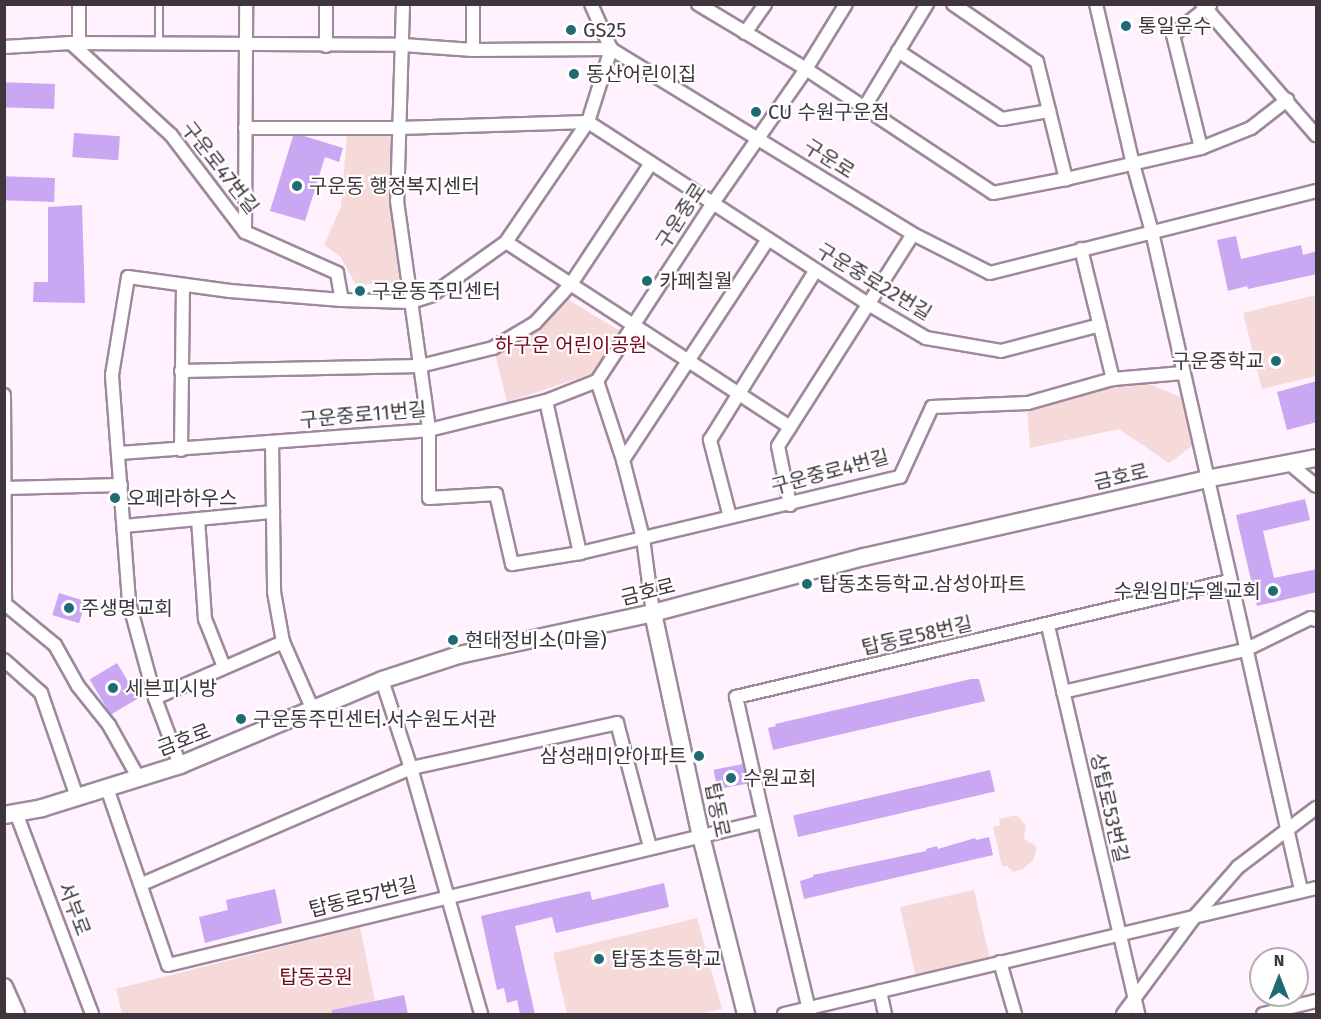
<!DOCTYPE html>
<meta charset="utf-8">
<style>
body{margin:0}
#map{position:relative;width:1321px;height:1019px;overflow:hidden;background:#fff1fd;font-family:"Fira Sans","Noto Sans KR",sans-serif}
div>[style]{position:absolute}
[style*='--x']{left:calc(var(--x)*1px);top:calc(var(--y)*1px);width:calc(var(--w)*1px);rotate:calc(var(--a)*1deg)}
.green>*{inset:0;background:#f6dad9;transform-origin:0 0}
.building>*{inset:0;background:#c9a7f2;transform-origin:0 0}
.roads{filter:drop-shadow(2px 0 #9d899b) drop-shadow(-2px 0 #9d899b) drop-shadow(0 2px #9d899b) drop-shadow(0 -2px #9d899b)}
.lane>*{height:6px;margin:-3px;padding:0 3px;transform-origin:3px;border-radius:3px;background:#fff}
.street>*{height:12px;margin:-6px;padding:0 6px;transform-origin:6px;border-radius:6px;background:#fff}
.secondary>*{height:16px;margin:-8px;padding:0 8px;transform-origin:8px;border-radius:8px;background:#fff}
.dots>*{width:16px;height:16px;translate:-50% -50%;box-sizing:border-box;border:3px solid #fff;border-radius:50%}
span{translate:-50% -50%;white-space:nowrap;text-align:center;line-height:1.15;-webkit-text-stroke:4.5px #fff;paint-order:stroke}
.poi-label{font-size:20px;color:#3e353d}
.left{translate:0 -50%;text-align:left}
.right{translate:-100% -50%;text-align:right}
.street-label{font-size:20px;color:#3e353d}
.park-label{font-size:20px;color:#78071f}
.frame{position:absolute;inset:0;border:6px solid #3e353d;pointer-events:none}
.north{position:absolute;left:1249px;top:947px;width:60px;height:60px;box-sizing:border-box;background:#fff;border:2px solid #b2aeb1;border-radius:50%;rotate:0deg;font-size:16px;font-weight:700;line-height:24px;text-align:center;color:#3e353d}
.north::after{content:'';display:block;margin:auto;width:21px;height:27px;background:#1f6a73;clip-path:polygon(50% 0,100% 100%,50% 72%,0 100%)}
</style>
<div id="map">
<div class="green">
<i style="clip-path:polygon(393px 134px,391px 203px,401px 282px,356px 285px,340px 256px,324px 245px,341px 207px,347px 135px)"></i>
<i style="clip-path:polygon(1316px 295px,1316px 376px,1262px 389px,1243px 313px)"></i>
<i style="clip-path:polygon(567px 299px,620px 331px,591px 374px,507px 402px,495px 353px,541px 330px)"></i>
<i style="clip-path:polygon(1142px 381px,1183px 398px,1195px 444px,1169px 463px,1119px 429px,1030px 448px,1027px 408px)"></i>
<i style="clip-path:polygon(1017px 815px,1026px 826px,1024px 839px,1036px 846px,1036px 851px,1033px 860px,1023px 869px,1013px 872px,1007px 866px,1002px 866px,993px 827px,1000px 825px,999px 819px)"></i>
<i style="left:974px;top:890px;width:72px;height:76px;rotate:77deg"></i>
<i style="clip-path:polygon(697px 918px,722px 1009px,698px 1014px,567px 1014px,553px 953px)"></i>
<i style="clip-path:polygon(360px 927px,375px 1001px,338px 1009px,339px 1014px,122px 1014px,116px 989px)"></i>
</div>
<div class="building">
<i style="left:55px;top:84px;width:25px;height:51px;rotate:92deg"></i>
<i style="left:74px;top:133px;width:46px;height:24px;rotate:4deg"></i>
<i style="clip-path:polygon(293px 136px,304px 136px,343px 148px,339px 162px,325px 157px,305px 221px,270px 211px)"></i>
<i style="left:55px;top:178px;width:24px;height:51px;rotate:92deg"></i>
<i style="clip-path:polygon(82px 205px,85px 303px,33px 302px,34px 282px,48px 282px,48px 207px)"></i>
<i style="clip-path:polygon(1236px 236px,1241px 259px,1301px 245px,1303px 255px,1317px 251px,1317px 274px,1248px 289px,1247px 286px,1228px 291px,1217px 240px)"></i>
<i style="clip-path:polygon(1317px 381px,1317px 422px,1287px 430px,1277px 392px)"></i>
<i style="clip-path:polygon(1305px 499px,1310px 520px,1263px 531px,1274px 578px,1317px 569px,1317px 592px,1257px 606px,1236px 515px)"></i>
<i style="left:59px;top:593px;width:28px;height:23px;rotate:17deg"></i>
<i style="left:117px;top:663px;width:41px;height:32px;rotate:59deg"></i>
<i style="clip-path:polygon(971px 679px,979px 679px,985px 701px,773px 750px,768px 728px,776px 726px,775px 724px)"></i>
<i style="left:743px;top:764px;width:20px;height:30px;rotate:79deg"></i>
<i style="left:990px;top:770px;width:22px;height:202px;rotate:77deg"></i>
<i style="clip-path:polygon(989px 837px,993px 855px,804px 899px,800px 881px,813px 877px,813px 875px,926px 851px,926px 849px,937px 846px,938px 849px,975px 838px,976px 840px)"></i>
<i style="clip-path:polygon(664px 883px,669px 907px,556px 933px,552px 917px,515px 926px,535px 1014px,520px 1014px,517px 1000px,507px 1003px,504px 988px,497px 990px,481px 916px,590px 891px,592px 900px)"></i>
<i style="clip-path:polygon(275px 889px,282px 923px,205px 943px,199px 917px,228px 910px,226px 900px)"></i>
<i style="clip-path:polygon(404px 995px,408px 1014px,332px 1014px,332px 1010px)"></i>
</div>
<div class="roads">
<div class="lane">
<i style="--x:159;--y:4;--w:41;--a:90"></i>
</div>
<div class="street">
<i style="--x:79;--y:4;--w:40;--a:90"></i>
<i style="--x:326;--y:4;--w:42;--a:90"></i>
<i style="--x:403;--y:4;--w:197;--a:91.7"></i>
<i style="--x:397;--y:201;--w:231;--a:82"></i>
<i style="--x:429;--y:430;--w:68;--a:90"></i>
<i style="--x:429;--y:498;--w:67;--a:-3.4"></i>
<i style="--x:496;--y:494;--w:72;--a:77.1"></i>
<i style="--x:512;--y:564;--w:69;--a:-9.2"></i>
<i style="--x:580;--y:553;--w:329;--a:-13.4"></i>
<i style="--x:900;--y:477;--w:77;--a:-65.4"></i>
<i style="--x:932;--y:407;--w:96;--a:-2.4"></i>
<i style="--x:1028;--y:403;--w:88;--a:-15.8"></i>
<i style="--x:1113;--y:379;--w:70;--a:-4.9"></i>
<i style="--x:591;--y:4;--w:49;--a:66"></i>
<i style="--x:611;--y:49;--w:354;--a:31.5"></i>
<i style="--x:913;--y:234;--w:86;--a:26.9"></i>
<i style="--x:990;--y:273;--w:336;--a:-14.1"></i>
<i style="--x:698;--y:4;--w:126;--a:31"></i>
<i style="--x:806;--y:69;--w:224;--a:33.5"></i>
<i style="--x:993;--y:193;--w:74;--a:-10.9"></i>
<i style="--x:1066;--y:179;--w:139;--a:-12.9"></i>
<i style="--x:1201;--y:148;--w:54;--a:-21.8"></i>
<i style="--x:1251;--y:128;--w:46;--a:-37.9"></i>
<i style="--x:953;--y:4;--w:102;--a:34.6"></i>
<i style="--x:1037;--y:62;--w:121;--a:76.1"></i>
<i style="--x:1096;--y:4;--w:164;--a:77"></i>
<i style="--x:1133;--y:164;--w:71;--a:74.4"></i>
<i style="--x:1152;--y:232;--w:675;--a:77.24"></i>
<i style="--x:1202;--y:4;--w:174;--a:49"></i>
<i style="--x:745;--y:33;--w:35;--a:-55"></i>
<i style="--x:71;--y:43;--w:136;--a:42.6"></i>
<i style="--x:171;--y:135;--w:122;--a:52.7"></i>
<i style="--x:245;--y:232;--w:101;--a:24"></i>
<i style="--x:337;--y:273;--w:27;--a:80"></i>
<i style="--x:4;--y:47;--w:67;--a:-3.4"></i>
<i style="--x:71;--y:43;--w:332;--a:0.3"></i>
<i style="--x:403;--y:45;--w:70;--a:4.1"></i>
<i style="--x:473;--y:50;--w:138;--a:-0.4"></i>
<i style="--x:473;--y:50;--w:46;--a:-90"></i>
<i style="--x:898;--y:51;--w:124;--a:33.2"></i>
<i style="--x:1002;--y:119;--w:48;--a:-9.7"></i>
<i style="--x:864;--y:108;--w:122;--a:-58.8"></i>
<i style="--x:245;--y:128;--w:154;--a:0"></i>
<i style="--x:399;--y:128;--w:189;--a:-1.8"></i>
<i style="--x:588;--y:122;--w:336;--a:33"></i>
<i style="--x:870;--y:305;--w:65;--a:30.5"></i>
<i style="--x:926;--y:338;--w:76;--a:9.8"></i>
<i style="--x:1001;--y:351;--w:102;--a:-14.7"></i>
<i style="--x:1201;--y:148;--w:116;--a:-103.9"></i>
<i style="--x:1173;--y:35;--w:48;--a:-39"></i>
<i style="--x:245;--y:232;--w:228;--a:-89.7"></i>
<i style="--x:506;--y:242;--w:339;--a:33.1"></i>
<i style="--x:1081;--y:249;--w:134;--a:76.2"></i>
<i style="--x:181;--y:371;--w:239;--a:-1.2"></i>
<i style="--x:420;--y:366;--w:75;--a:-13.9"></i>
<i style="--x:493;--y:348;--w:49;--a:-30.8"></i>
<i style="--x:535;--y:323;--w:53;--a:-47.3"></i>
<i style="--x:571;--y:284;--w:145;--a:-56.5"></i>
<i style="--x:4;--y:395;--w:209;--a:89.7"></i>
<i style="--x:546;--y:401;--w:156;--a:77.4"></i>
<i style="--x:272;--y:442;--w:150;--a:89.2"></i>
<i style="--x:274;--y:592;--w:51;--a:79.8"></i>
<i style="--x:283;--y:642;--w:74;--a:66.2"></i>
<i style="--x:181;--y:450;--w:164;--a:-89.3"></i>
<i style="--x:119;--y:453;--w:311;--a:-4.2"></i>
<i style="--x:429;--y:430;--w:121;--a:-13.9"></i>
<i style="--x:546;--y:401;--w:55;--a:-21.4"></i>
<i style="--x:623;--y:460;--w:264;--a:-56.7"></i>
<i style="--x:1290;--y:464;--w:34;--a:40"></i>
<i style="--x:5;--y:488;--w:116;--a:-1.5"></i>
<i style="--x:790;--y:505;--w:60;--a:-101.5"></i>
<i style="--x:778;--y:446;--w:251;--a:-57.5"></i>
<i style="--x:730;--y:517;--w:80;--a:-104.6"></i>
<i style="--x:710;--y:440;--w:200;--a:-58.1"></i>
<i style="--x:198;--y:519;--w:100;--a:86"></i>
<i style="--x:205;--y:619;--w:52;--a:68.4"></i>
<i style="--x:124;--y:526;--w:150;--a:-5.4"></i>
<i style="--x:5;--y:604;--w:65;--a:39.4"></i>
<i style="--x:55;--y:645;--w:47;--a:60.7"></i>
<i style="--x:78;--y:686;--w:50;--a:51.5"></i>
<i style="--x:109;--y:725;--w:62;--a:60.9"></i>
<i style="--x:653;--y:613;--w:76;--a:-97.6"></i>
<i style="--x:643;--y:538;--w:81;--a:-104.4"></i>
<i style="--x:623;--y:460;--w:83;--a:-108.2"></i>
<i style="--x:597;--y:381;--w:212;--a:-56.9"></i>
<i style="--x:713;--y:203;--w:163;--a:-55.2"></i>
<i style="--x:806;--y:69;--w:76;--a:-58.4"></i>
<i style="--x:1048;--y:626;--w:398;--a:76.9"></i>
<i style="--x:4;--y:660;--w:50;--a:41.7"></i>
<i style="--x:41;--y:693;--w:110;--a:70.9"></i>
<i style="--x:382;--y:680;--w:93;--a:71.8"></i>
<i style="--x:411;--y:768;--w:256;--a:74.1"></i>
<i style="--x:1063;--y:692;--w:187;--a:-13"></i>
<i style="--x:1245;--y:650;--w:73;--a:-25.9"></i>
<i style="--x:1311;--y:618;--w:5;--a:22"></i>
<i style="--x:155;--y:698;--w:140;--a:-23.6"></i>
<i style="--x:180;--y:765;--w:72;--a:-110.5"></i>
<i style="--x:155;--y:698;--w:99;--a:-105.2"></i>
<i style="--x:129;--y:602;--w:228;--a:-94.3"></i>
<i style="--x:112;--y:375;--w:99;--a:-80.7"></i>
<i style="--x:128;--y:277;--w:103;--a:7.8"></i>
<i style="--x:230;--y:291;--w:112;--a:4.6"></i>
<i style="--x:342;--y:300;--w:69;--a:1.7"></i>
<i style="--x:411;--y:302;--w:22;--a:-18"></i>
<i style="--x:432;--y:295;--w:91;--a:-35.6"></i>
<i style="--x:506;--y:242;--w:145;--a:-55.7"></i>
<i style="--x:588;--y:122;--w:77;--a:-72.5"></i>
<i style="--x:107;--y:788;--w:187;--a:71"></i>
<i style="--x:168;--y:965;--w:613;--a:-13.58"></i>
<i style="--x:764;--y:821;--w:127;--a:-102.7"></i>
<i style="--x:736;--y:697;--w:506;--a:-13.24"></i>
<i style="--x:18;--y:818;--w:210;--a:69.3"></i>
<i style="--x:764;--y:821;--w:198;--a:76.6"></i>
<i style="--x:142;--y:884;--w:293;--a:-23.3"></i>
<i style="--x:411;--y:768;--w:211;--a:-12.3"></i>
<i style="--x:617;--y:723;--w:128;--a:75.1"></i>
<i style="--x:1000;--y:962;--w:54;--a:73.9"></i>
<i style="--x:880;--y:991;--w:24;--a:78"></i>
<i style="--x:784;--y:1014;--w:547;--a:-13.32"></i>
<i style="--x:1123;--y:1014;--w:123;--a:-53.6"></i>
<i style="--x:1196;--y:915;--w:64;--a:-48.8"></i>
<i style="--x:1238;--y:867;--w:98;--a:-37.1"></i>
<i style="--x:1263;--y:1014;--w:55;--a:-13.8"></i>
</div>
<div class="secondary">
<i style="--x:653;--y:613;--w:228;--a:77.9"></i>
<i style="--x:701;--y:836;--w:184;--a:75.8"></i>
<i style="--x:4;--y:815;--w:39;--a:-10"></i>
<i style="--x:42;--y:808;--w:145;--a:-17.3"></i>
<i style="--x:180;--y:765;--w:219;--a:-22.8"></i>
<i style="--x:382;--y:680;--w:81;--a:-18"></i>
<i style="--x:459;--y:655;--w:198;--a:-12.2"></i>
<i style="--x:653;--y:613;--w:218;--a:-14.9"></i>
<i style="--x:864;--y:557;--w:351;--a:-12.8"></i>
<i style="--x:1206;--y:479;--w:112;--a:-10.8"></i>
<i style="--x:4;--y:987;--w:30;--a:66"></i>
</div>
</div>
<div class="dots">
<i style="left:1126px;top:26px;background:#1f6a73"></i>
<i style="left:571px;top:30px;background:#1f6a73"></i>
<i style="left:574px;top:74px;background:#1f6a73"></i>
<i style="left:756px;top:112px;background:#1f6a73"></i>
<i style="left:297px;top:186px;background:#1f6a73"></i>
<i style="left:647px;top:281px;background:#1f6a73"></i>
<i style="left:360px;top:291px;background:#1f6a73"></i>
<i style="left:1276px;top:361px;background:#1f6a73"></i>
<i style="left:115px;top:498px;background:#1f6a73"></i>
<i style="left:807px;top:584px;background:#1f6a73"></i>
<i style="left:1273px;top:591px;background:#1f6a73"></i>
<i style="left:69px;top:608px;background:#1f6a73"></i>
<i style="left:453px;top:640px;background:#1f6a73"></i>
<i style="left:113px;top:688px;background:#1f6a73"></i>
<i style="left:241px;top:719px;background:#1f6a73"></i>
<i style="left:699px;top:756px;background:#1f6a73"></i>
<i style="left:731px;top:778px;background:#1f6a73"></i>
<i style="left:599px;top:959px;background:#1f6a73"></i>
</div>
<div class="poi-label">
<span class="left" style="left:1138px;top:26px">통일운수</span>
<span class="left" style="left:583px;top:30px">GS25</span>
<span class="left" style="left:586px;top:74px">동산어린이집</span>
<span class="left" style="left:768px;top:112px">CU 수원구운점</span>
<span class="left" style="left:309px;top:186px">구운동 행정복지센터</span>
<span class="left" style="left:659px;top:281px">카페칠월</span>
<span class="left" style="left:372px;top:291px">구운동주민센터</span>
<span class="right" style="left:1264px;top:361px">구운중학교</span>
<span class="left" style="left:127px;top:498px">오페라하우스</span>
<span class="left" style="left:819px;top:584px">탑동초등학교.삼성아파트</span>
<span class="right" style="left:1261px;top:591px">수원임마누엘교회</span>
<span class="left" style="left:81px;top:608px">주생명교회</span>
<span class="left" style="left:465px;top:640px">현대정비소(마을)</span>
<span class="left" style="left:125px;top:688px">세븐피시방</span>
<span class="left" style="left:253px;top:719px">구운동주민센터.서수원도서관</span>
<span class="right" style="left:687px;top:756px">삼성래미안아파트</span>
<span class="left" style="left:743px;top:778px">수원교회</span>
<span class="left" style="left:611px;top:959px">탑동초등학교</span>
</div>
<div class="street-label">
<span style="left:829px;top:159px;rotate:32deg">구운로</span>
<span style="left:220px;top:168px;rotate:52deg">구운로47번길</span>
<span style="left:681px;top:216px;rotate:-57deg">구운중로</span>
<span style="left:874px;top:282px;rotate:31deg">구운중로22번길</span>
<span style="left:363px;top:415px;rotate:-5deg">구운중로11번길</span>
<span style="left:830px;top:472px;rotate:-15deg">구운중로4번길</span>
<span style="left:1121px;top:477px;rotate:-13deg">금호로</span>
<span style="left:648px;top:592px;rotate:-14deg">금호로</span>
<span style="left:917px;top:636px;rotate:-13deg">탑동로58번길</span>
<span style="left:184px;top:740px;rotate:-21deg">금호로</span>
<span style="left:1109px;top:808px;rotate:77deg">상탑로53번길</span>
<span style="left:717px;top:810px;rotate:78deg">탑동로</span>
<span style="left:363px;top:897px;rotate:-14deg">탑동로57번길</span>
<span style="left:74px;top:909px;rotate:69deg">서부로</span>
</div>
<div class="park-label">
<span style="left:571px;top:345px">하구운 어린이공원</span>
<span style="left:316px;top:977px">탑동공원</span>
</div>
<div class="frame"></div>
<div class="north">N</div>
</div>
